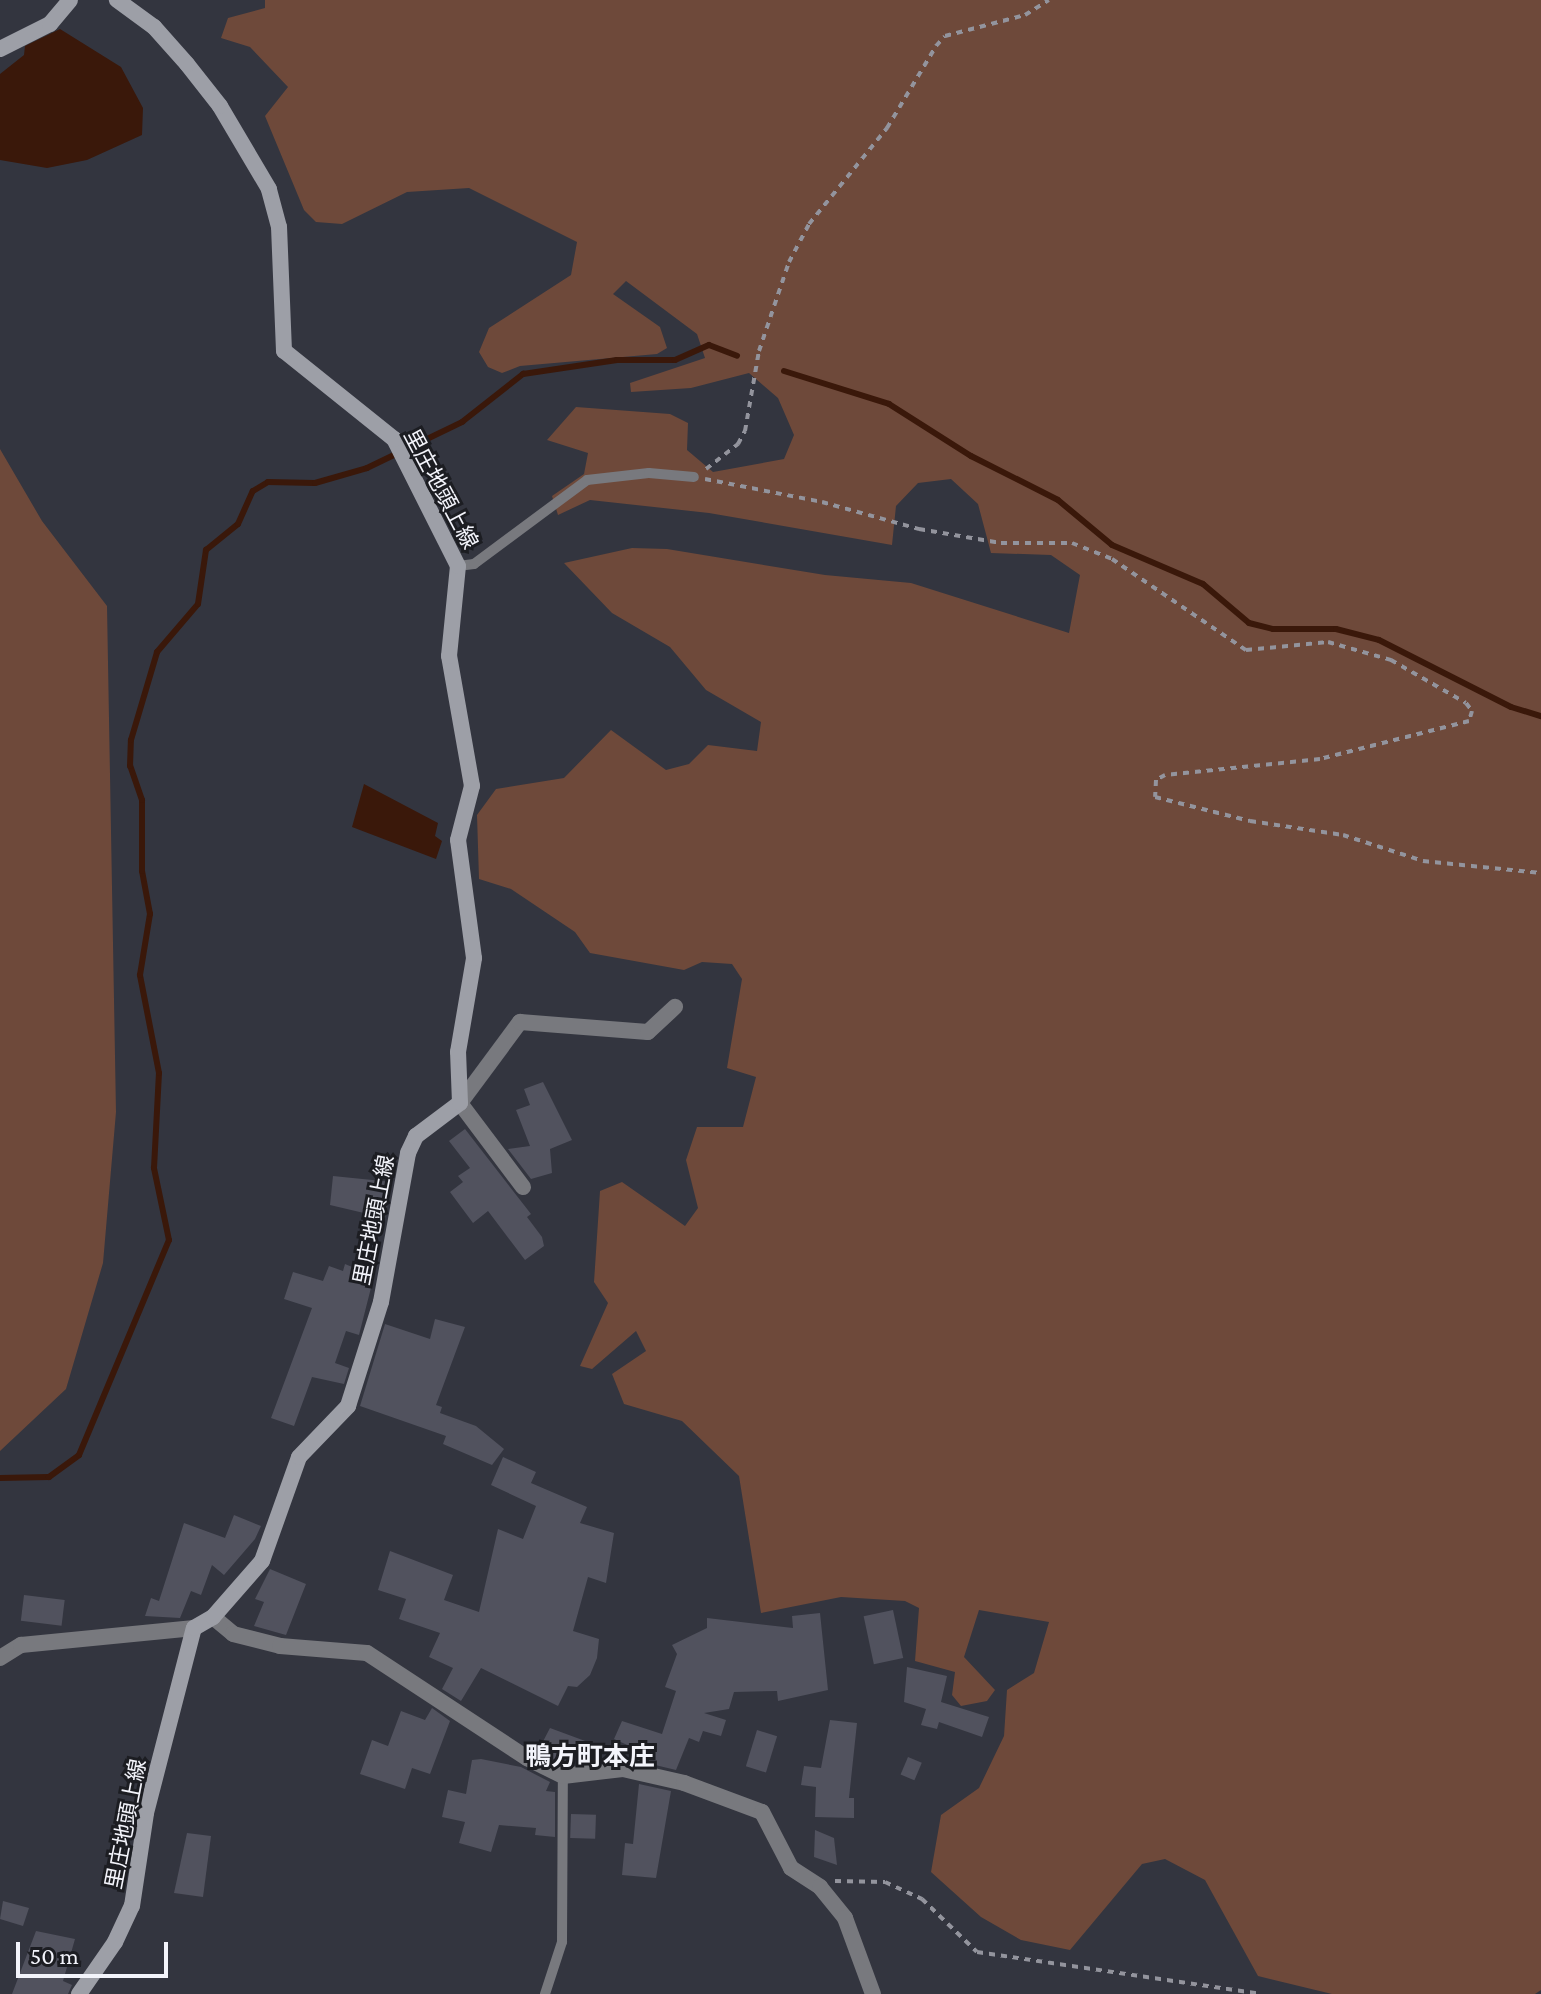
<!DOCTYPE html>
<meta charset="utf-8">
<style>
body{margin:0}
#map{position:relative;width:1541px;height:1994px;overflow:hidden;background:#33353f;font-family:"Crimson Pro","Noto Sans JP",serif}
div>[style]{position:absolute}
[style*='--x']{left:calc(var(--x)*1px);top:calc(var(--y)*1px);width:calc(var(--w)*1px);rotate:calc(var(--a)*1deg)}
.green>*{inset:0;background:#6e493a}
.water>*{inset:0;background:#3a180a}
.stream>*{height:6px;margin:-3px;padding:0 3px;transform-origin:3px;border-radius:3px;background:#3a180a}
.building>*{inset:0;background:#51525e;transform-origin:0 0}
.path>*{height:4px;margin-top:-2px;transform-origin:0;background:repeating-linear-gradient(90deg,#93949d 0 6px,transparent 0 12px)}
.lane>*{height:10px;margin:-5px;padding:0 5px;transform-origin:5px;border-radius:5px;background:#78797e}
.street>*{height:16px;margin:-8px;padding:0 8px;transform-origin:8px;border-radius:8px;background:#78797e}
.secondary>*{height:16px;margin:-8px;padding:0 8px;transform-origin:8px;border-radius:8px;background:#9d9fa7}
span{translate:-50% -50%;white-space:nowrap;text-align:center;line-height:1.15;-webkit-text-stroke:6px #1c1d22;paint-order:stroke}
.street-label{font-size:22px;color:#f3f4fb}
.quarter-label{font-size:26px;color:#f3f4fb;font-weight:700}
.scale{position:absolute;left:16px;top:1942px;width:152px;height:36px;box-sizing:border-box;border:4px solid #f3f4fb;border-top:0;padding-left:10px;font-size:24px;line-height:28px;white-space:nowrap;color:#f3f4fb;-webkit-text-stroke:6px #1c1d22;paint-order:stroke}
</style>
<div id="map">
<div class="green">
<i style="clip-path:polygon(265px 0,1541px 0,1541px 1990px,1535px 1994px,1332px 1994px,1258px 1976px,1205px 1880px,1165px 1859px,1142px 1864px,1070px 1950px,1021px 1940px,981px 1917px,931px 1872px,941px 1815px,979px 1788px,1004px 1736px,1007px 1690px,1034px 1673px,1049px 1622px,979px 1610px,964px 1657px,995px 1690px,987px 1701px,961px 1706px,952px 1695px,955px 1672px,915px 1661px,919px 1608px,905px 1601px,841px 1597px,761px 1613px,739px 1476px,682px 1421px,624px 1404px,612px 1374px,646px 1351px,636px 1331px,592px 1369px,580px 1366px,608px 1303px,594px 1282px,600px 1191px,622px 1182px,685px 1226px,698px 1208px,686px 1160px,697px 1127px,743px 1127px,756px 1077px,727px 1068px,742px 979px,732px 964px,702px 962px,684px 970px,590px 953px,575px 932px,511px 889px,479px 879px,477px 815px,496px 789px,564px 778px,611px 730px,666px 770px,689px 764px,708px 745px,757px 751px,761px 722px,706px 690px,670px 647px,612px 613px,564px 563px,632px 548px,667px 549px,825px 575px,911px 583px,1069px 633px,1080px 575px,1051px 555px,991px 553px,978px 504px,951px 479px,918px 483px,896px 506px,892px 545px,709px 513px,590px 500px,558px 515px,552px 496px,584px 474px,588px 453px,547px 440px,576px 407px,670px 414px,688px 423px,687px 450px,713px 472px,784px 459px,794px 435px,778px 398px,749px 373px,691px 388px,631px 392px,630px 383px,705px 358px,697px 334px,626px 281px,613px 294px,660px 327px,667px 348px,657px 354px,520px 366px,502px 373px,488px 367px,479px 352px,489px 328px,571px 275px,577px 242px,469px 188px,407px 192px,342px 224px,316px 222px,304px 210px,265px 116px,288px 87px,250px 47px,221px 38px,228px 18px,265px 8px)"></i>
<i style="clip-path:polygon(0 449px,42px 521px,107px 606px,116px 1112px,103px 1263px,66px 1389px,0 1451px)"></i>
</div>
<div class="water">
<i style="clip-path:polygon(60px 29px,121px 67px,143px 108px,142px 135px,87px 160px,47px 168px,0 160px,0 74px,24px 55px,25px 46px)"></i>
<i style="clip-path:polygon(364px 784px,438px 823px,435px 836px,442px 841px,436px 859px,352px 827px)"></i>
</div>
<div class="stream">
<i style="--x:784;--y:371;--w:110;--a:17.4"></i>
<i style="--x:889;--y:404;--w:97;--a:32.4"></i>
<i style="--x:971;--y:456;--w:97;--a:26.8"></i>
<i style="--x:1058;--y:500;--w:70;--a:39.8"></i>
<i style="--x:1112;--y:545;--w:99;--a:23.2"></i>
<i style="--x:1203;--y:584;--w:60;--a:40.3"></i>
<i style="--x:1249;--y:623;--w:25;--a:14"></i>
<i style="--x:1273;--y:629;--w:63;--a:0"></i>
<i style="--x:1336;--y:629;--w:44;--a:14.3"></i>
<i style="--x:1379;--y:640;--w:148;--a:26.9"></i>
<i style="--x:1511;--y:707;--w:31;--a:17"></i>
<i style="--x:0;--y:1478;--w:49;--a:-1.2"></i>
<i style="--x:49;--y:1477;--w:37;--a:-36"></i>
<i style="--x:79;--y:1455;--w:233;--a:-67.3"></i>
<i style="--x:169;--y:1240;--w:74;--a:-101.8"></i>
<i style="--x:154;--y:1168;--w:95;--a:-87"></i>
<i style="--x:159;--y:1073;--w:100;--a:-101"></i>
<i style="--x:140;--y:975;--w:62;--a:-80.7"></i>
<i style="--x:150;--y:914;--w:44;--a:-100.5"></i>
<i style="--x:142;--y:871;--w:71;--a:-90"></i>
<i style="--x:142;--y:800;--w:36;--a:-109"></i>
<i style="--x:130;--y:766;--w:26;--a:-88"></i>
<i style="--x:131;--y:740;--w:92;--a:-73.5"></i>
<i style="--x:157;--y:652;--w:63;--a:-49.5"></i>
<i style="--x:198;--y:604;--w:55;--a:-81.6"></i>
<i style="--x:206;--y:550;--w:41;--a:-39.1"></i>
<i style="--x:238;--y:524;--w:36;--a:-66"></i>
<i style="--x:253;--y:491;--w:17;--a:-31"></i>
<i style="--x:268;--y:482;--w:47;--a:1.2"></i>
<i style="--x:315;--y:483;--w:54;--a:-16.1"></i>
<i style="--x:367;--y:468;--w:106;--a:-25.8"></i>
<i style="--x:462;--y:422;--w:78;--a:-38.2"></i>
<i style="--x:523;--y:374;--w:95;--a:-8.5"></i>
<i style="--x:617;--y:360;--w:58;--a:0"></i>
<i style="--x:675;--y:360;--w:37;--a:-24"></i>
<i style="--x:709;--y:345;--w:30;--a:21"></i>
</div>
<div class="building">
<i style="clip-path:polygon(543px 1082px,572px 1140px,550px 1149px,552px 1173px,531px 1179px,508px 1149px,530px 1146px,516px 1110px,530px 1105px,524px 1089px)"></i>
<i style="clip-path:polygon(465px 1129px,531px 1214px,527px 1217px,542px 1237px,544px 1246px,525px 1260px,488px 1211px,473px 1223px,450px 1192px,463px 1182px,458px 1176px,470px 1168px,449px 1141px)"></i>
<i style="clip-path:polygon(333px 1176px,392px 1182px,385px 1218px,330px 1205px)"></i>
<i style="clip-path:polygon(345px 1264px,374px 1276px,359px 1335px,346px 1331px,335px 1363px,349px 1368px,344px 1384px,312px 1377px,294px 1426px,271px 1418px,312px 1308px,284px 1299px,293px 1272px,323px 1281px,329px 1266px,343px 1271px)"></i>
<i style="clip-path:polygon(435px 1319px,465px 1327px,436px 1405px,442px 1407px,440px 1413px,476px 1426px,504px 1449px,492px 1465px,443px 1444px,446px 1436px,360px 1406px,385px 1324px,430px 1339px)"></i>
<i style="clip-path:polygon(503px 1457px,536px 1472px,531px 1483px,587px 1507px,580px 1523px,614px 1533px,606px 1583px,588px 1577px,573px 1631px,599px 1639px,597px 1658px,590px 1675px,577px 1687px,568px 1686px,558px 1706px,481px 1668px,461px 1701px,442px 1689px,453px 1668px,429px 1657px,440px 1633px,399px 1619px,406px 1599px,378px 1590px,390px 1551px,453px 1575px,444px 1600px,479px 1612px,498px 1529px,523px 1539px,536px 1506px,491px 1485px)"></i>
<i style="clip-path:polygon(234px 1515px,261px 1526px,255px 1539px,224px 1575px,212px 1565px,201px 1595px,191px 1591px,180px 1618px,145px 1616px,151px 1598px,159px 1601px,184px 1523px,225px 1538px)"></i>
<i style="clip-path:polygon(270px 1569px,306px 1584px,286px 1635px,254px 1626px,264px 1602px,255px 1599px)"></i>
<i style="left:24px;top:1595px;width:41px;height:26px;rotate:7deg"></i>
<i style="left:893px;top:1610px;width:49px;height:30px;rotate:78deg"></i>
<i style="clip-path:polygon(820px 1613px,828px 1690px,778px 1701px,777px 1691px,734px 1692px,729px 1709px,704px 1713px,726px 1720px,721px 1736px,703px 1731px,699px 1742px,689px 1738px,676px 1770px,630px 1759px,634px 1748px,614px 1739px,622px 1721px,662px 1734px,676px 1691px,665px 1687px,677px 1654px,672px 1645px,707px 1628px,707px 1618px,793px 1628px,792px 1616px)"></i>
<i style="clip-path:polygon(907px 1667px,947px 1676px,941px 1702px,989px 1717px,982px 1737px,939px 1722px,937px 1729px,921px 1725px,926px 1709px,904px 1702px)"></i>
<i style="clip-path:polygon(432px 1708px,450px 1721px,430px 1774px,412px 1768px,405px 1789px,360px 1774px,372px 1740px,388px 1746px,401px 1711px,425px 1720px)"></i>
<i style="clip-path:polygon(830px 1720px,857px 1723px,849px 1798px,854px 1798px,854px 1818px,815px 1817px,816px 1787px,801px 1785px,804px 1766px,821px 1768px)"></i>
<i style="clip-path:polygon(550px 1728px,596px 1745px,591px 1759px,562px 1749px,557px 1761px,538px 1751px)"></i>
<i style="left:757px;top:1730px;width:21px;height:38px;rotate:17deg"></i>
<i style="left:908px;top:1757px;width:15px;height:19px;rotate:23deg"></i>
<i style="clip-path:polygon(481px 1759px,521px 1767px,550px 1782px,546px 1791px,555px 1792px,555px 1837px,535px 1835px,536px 1828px,499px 1825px,491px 1852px,459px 1843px,465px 1822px,442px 1817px,448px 1790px,466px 1794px,472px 1760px)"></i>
<i style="clip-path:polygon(639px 1784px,671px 1791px,656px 1878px,622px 1875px,625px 1843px,633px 1844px)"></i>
<i style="left:571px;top:1814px;width:25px;height:24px;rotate:2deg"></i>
<i style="clip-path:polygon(815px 1830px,834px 1838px,837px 1865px,814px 1857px)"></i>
<i style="clip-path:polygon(187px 1833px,211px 1836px,203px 1897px,174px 1893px)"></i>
<i style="clip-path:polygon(3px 1901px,29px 1908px,23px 1926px,0 1919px)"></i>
<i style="clip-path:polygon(36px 1931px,75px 1939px,63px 1981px,72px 1985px,68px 1994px,12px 1994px)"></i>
</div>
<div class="path">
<i style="--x:706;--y:469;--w:41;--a:-38"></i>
<i style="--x:738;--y:444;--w:15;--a:-62"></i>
<i style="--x:745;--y:431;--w:81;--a:-80.1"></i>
<i style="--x:759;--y:351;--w:94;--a:-71.4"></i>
<i style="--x:789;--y:262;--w:43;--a:-62.2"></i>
<i style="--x:809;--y:224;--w:124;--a:-50.9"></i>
<i style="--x:887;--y:128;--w:96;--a:-59.1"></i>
<i style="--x:936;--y:46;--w:13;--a:-48"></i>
<i style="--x:945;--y:36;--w:83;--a:-14.7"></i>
<i style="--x:1025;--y:15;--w:28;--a:-32"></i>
<i style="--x:705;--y:479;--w:119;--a:11.1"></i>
<i style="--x:822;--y:502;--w:101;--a:15.6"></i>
<i style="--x:919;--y:529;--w:83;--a:9.7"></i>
<i style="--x:1001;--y:543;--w:71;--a:0"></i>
<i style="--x:1072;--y:543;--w:43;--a:21.8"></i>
<i style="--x:1112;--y:559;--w:162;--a:34.2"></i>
<i style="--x:1246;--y:650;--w:82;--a:-5.6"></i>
<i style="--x:1328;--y:642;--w:66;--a:15.9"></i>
<i style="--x:1391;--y:660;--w:86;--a:29.8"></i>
<i style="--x:1466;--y:703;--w:10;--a:53"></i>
<i style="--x:1472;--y:711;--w:10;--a:107"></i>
<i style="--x:1469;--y:721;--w:154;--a:165.7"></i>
<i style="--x:1320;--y:759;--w:156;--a:174.1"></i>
<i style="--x:1165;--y:775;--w:10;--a:151"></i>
<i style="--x:1156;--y:780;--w:17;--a:93"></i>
<i style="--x:1155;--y:797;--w:98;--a:14.2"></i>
<i style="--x:1250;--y:821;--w:94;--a:8.6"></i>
<i style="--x:1343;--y:835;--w:84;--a:18"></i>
<i style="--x:1423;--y:861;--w:119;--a:5.8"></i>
<i style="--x:835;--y:1881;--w:50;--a:1.1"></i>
<i style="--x:885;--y:1882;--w:41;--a:24.7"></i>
<i style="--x:922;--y:1899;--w:76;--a:43.9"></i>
<i style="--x:977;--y:1952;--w:286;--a:8.4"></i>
</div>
<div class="lane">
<i style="--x:458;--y:566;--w:16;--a:-7"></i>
<i style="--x:474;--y:564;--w:141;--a:-36.6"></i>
<i style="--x:587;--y:480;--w:62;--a:-6.4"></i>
<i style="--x:649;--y:473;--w:45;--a:5.1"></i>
<i style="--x:545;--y:1994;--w:55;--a:-71.9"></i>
<i style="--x:562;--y:1942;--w:166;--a:-89.7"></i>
</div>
<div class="street">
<i style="--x:523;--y:1187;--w:105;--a:-126.9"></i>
<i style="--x:460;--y:1103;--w:101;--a:-53.5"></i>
<i style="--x:520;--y:1022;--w:128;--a:4.5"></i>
<i style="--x:648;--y:1032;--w:37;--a:-43"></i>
<i style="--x:213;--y:1617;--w:26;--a:40"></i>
<i style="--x:233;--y:1634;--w:49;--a:14.3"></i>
<i style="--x:280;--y:1646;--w:87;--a:4.6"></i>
<i style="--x:367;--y:1653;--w:191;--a:33.3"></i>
<i style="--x:527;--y:1758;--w:40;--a:26.6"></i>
<i style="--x:563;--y:1776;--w:60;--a:-6.7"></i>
<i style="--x:623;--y:1769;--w:63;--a:12.9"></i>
<i style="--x:684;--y:1783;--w:83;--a:20.4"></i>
<i style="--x:762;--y:1812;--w:63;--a:62.6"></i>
<i style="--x:791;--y:1868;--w:35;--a:33"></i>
<i style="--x:820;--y:1887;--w:40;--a:51"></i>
<i style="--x:845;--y:1918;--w:81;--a:69.8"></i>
<i style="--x:0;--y:1658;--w:25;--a:-32"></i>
<i style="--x:21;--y:1645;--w:174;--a:-5.6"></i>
</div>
<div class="secondary">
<i style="--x:0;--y:49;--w:56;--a:-26.6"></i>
<i style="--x:50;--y:24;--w:31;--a:-50"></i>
<i style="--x:79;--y:1994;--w:63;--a:-55.3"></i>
<i style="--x:115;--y:1942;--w:40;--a:-65"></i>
<i style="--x:132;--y:1906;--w:94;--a:-81.4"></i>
<i style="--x:146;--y:1813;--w:191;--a:-75.5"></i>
<i style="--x:194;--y:1628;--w:22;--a:-30"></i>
<i style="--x:213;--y:1617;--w:74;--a:-48.8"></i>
<i style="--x:262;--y:1561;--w:110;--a:-70.4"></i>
<i style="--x:299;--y:1457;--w:71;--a:-46.1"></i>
<i style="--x:348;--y:1406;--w:109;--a:-72.4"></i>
<i style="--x:381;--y:1302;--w:151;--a:-79.7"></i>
<i style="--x:408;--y:1153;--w:19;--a:-65"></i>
<i style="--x:416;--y:1136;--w:55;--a:-36.9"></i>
<i style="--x:460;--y:1103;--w:51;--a:-92.2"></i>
<i style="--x:458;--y:1052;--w:95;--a:-80.3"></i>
<i style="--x:474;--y:958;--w:119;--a:-97.7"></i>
<i style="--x:458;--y:840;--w:56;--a:-75.5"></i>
<i style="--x:472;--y:786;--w:132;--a:-100"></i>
<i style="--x:449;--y:656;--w:90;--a:-84.3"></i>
<i style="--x:458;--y:566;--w:142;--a:-116.7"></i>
<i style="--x:394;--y:439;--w:141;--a:-141.3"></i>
<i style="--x:284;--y:351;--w:124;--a:-92.3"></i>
<i style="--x:279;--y:227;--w:39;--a:-105"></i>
<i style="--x:269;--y:189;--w:96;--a:-120.6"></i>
<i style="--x:220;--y:106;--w:53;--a:-128.2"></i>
<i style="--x:187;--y:64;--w:50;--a:-131.7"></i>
<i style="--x:154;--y:27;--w:46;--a:-143.9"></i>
</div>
<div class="street-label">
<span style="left:441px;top:489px;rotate:62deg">里庄地頭上線</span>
<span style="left:374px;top:1220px;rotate:-79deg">里庄地頭上線</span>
<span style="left:126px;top:1824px;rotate:-79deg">里庄地頭上線</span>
</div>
<div class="quarter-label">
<span style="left:590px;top:1757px">鴨方町本庄</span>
</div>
<div class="scale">50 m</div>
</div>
